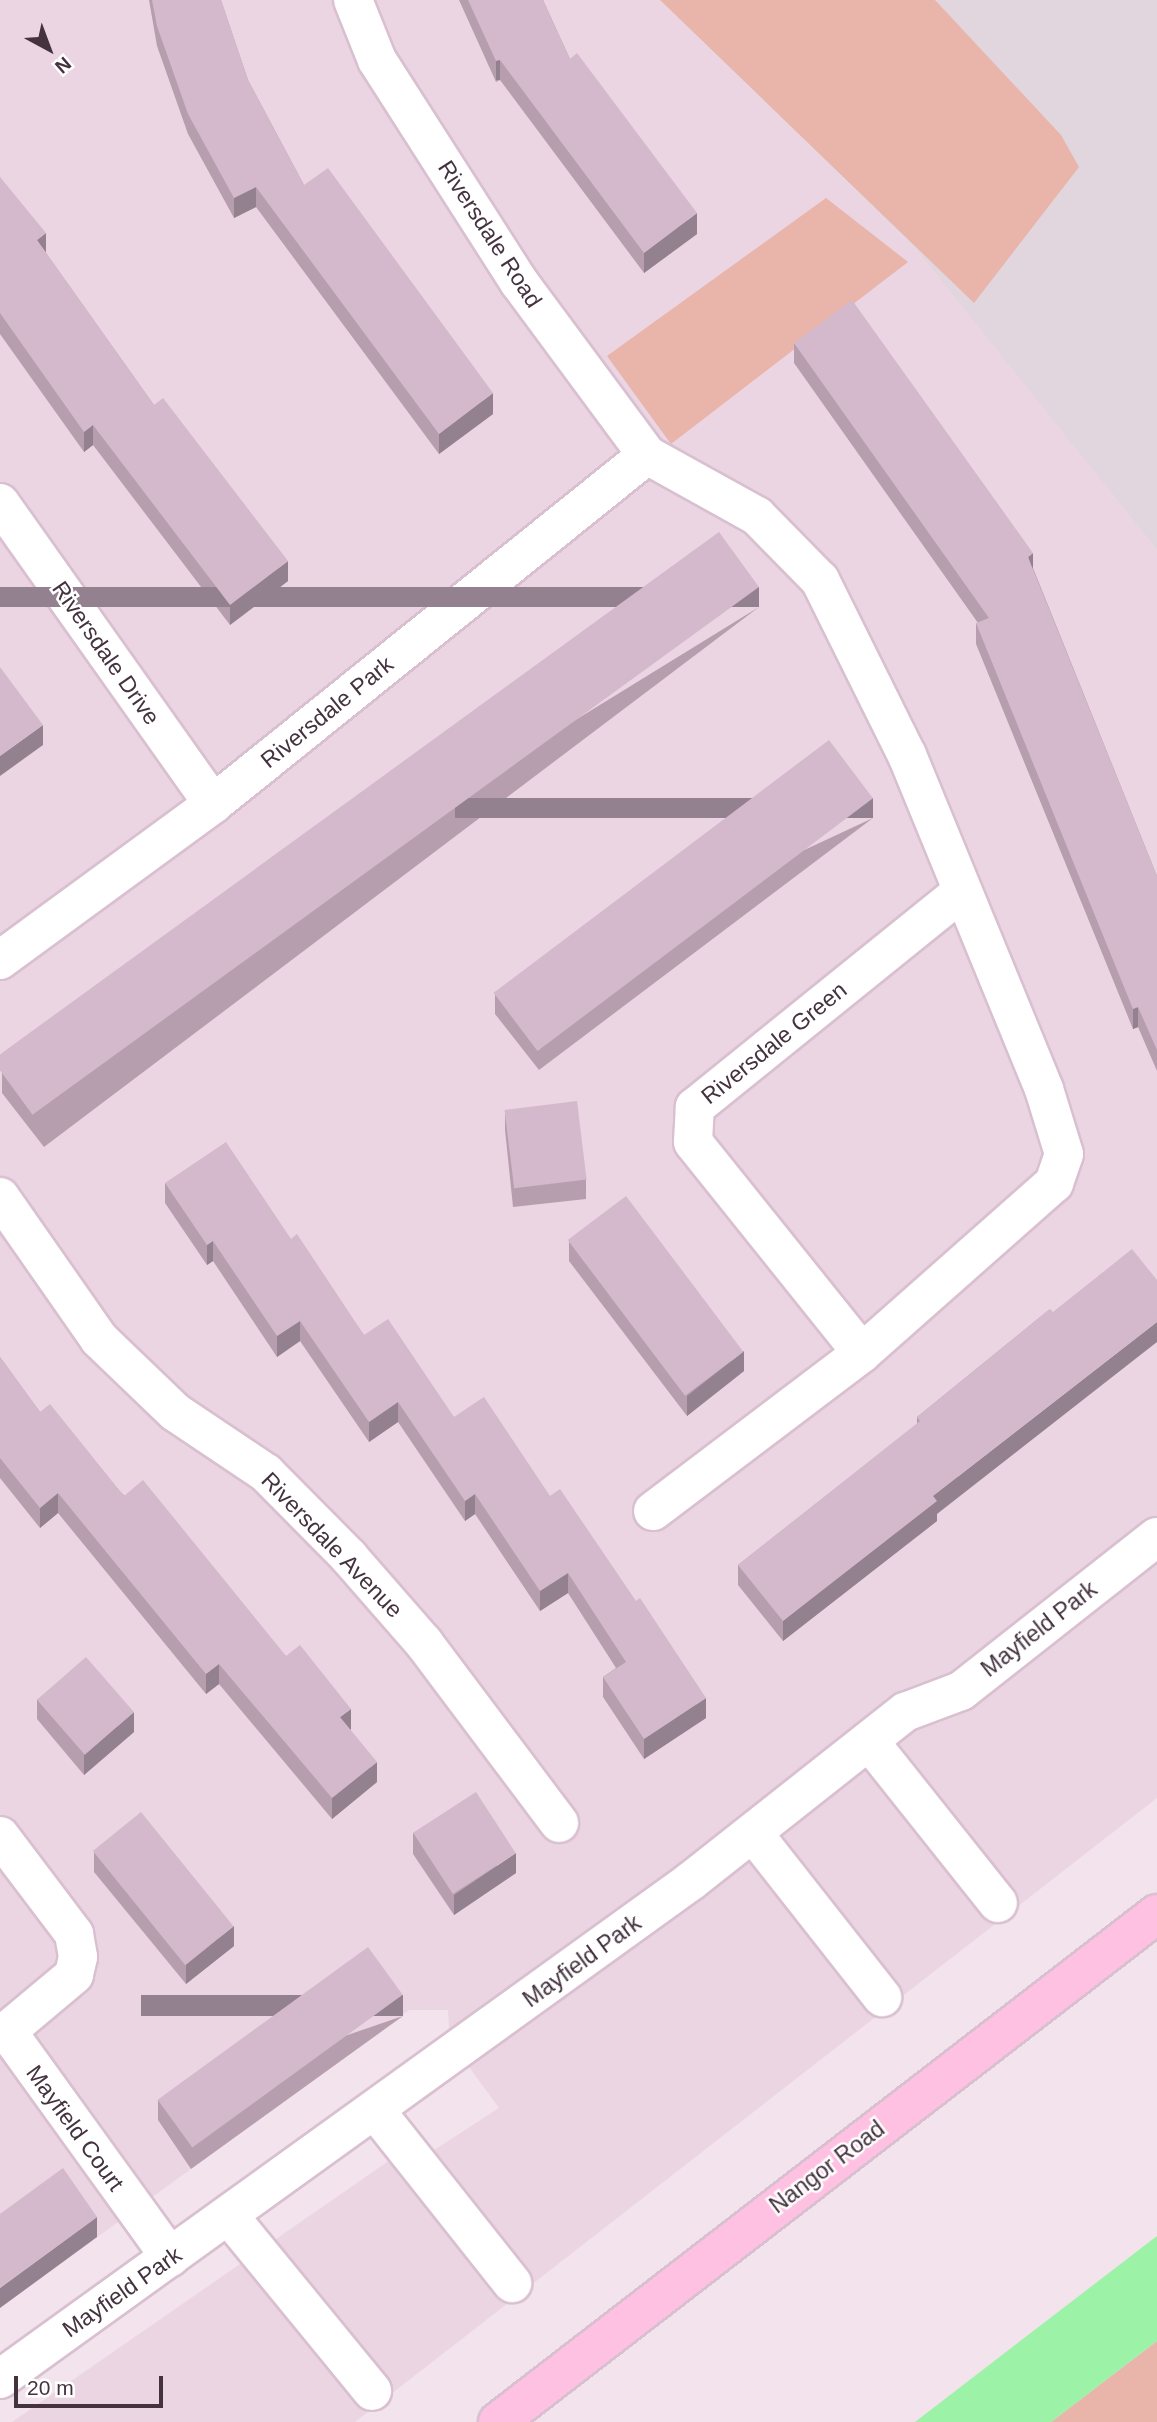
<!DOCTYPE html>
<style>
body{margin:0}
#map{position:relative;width:1157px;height:2422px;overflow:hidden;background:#f2e3ec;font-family:Helvetica,sans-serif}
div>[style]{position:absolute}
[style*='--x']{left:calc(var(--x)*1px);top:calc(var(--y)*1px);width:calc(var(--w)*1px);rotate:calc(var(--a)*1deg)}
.residential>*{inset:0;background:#ebd5e2}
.industrial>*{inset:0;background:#e1d6de}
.green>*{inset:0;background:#e9b4aa}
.water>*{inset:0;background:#9cf2a6}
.roads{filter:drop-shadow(2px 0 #d9c0d0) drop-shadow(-2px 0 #d9c0d0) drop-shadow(0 2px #d9c0d0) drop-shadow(0 -2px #d9c0d0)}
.street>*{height:38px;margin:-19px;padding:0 19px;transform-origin:19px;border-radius:19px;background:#fff}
.secondary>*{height:38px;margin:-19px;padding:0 19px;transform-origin:19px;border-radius:19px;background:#ffc1e2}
.wall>*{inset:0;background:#b69eaf}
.shaded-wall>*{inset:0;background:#94818f;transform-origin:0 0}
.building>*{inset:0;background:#d4b8cc;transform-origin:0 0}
span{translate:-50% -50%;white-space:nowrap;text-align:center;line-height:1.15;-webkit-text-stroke:5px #fff;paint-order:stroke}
.street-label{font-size:23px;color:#44333f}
.north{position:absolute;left:14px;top:14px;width:70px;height:70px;-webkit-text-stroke:5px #fff;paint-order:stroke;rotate:139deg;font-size:19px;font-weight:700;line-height:28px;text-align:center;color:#44333f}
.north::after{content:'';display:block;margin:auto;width:24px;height:32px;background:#44333f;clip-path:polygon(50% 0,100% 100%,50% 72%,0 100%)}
.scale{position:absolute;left:14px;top:2376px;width:149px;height:32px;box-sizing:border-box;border:4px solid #44333f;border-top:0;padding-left:9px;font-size:21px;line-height:24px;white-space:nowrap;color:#44333f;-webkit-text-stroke:5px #fff;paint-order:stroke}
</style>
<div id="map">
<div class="residential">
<i style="clip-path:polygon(0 0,660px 0,923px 256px,1157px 550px,1157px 1798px,355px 2422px,12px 2422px,393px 2158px,414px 2163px,499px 2108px,450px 2041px,448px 2010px,409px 2010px,0 2308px)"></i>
</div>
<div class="industrial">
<i style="clip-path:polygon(660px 0,1157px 0,1157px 550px,917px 250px)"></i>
</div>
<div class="green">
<i style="clip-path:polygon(660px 0,935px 0,1061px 135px,1079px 167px,974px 303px)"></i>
<i style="clip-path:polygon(826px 198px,908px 262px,671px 444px,607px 356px)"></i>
<i style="clip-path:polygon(1157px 2341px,1157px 2422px,1051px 2422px)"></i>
</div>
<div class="water">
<i style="clip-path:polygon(1157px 2236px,1157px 2341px,1051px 2422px,915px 2422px)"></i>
</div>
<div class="roads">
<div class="street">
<i style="--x:353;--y:0;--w:65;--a:68.2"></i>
<i style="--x:377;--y:60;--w:264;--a:57.4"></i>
<i style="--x:519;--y:282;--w:215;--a:53.5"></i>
<i style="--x:647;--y:455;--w:126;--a:29"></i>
<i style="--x:757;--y:516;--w:90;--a:45.5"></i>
<i style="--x:820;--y:580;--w:195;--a:63.6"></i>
<i style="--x:907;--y:755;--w:361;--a:67.7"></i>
<i style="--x:1044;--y:1089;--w:68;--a:72.9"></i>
<i style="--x:1064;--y:1154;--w:31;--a:109"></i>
<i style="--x:1054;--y:1183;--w:256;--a:138.5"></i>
<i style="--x:862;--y:1353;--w:262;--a:142.9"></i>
<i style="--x:0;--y:503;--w:369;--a:54.7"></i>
<i style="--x:0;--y:960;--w:264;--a:-36.2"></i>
<i style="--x:213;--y:804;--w:557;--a:-38.8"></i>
<i style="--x:0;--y:1197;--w:173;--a:55.1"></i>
<i style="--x:99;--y:1339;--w:105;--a:43.8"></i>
<i style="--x:175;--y:1412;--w:110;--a:33.8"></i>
<i style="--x:266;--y:1473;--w:118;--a:45.3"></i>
<i style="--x:349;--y:1557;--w:114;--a:48.9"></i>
<i style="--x:424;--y:1643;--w:225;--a:53.1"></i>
<i style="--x:862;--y:1353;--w:270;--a:-128.7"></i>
<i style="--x:693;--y:1142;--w:35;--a:-87"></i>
<i style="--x:695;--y:1107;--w:341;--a:-38.9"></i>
<i style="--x:869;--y:1741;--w:207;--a:51.5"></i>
<i style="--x:753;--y:1833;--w:209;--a:51.8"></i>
<i style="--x:0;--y:1836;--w:123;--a:52.9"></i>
<i style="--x:74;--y:1934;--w:23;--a:80"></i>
<i style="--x:78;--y:1957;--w:18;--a:103"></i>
<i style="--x:74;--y:1975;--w:87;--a:140.1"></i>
<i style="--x:7;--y:2031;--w:279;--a:54.2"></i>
<i style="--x:375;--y:2110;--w:221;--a:51.6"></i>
<i style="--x:229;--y:2216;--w:226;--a:50.7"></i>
<i style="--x:0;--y:2379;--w:852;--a:-35.78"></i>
<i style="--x:691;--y:1881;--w:273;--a:-38.3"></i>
<i style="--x:905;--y:1712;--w:60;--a:-20.6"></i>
<i style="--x:961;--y:1691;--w:249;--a:-38.2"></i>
</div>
<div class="secondary">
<i style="--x:498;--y:2422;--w:832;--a:-37.63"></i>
</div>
</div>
<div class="wall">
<i style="clip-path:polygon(149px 0,221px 0,248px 80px,304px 185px,493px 414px,439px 454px,256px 207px,234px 218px,188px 134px,157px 46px)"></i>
<i style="clip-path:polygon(459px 0,543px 0,570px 59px,697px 234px,644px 273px,500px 80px,496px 82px)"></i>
<i style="clip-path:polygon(0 177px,46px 253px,154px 405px,288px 581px,230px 625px,93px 445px,84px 452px,0 334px)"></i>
<i style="clip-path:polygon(794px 343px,1033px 568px,1157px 876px,1157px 1071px,1138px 1027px,1133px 1029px,976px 644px,976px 623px,978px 623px,794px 363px)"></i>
<i style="clip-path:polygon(759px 607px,44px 1147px,2px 1093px,2px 1073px)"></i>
<i style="clip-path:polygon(873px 818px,539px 1070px,495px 1014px,495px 994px)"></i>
<i style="clip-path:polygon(505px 1110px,586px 1179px,586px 1199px,513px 1207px,505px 1130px)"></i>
<i style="clip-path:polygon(165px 1183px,291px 1239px,364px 1335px,454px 1417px,550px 1496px,706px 1718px,644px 1759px,603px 1697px,603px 1677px,616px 1668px,568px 1593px,540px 1611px,475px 1514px,465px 1521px,398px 1422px,369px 1442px,300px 1341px,277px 1357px,213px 1261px,207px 1265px,165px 1203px)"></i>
<i style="clip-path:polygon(569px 1241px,744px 1371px,687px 1416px,569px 1261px)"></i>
<i style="clip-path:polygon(1050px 1309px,937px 1514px,937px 1521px,783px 1641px,738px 1585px,738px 1565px,917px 1424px,917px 1417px)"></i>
<i style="clip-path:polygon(0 1357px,40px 1412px,286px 1656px,351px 1729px,350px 1730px,377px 1782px,332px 1819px,219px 1684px,206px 1694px,58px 1513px,40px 1528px,0 1478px)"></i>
<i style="clip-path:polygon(37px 1699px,134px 1732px,84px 1775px,37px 1719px)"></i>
<i style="clip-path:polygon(413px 1833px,516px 1873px,454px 1915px,413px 1854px)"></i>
<i style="clip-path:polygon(94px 1852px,234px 1946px,186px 1984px,94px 1872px)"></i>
<i style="clip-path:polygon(403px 2016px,191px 2169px,158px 2120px,158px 2100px)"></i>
</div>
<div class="shaded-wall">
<i style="left:500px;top:60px;width:20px;height:4px;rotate:90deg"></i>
<i style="clip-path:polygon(256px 187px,256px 207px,234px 218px,234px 198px)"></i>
<i style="clip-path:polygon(697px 213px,697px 234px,644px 273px,644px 253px)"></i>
<i style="clip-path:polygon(46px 233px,46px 253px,37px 240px)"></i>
<i style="clip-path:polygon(493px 393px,493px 414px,439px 454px,439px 434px)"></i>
<i style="clip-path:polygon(93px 425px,93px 445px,84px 452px,84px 432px)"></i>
<i style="clip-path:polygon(1033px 553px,1033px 574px,1028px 557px)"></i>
<i style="clip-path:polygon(288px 561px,288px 581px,230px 625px,230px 605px)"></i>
<i style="left:759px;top:587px;width:20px;height:896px;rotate:90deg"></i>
<i style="clip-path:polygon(43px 725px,43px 745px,0 776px,0 756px)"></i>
<i style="left:873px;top:798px;width:20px;height:418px;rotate:90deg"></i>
<i style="clip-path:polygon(1138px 1007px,1138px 1027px,1133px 1029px,1133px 1009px)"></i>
<i style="clip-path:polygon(213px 1241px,213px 1261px,207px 1265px,207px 1245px)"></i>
<i style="clip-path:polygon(300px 1321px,300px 1341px,277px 1357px,277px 1336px)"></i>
<i style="clip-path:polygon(1157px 1322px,1157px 1342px,937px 1514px,937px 1521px,783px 1641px,783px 1621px,933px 1496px)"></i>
<i style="clip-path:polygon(744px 1351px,744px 1371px,687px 1416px,687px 1396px)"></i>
<i style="clip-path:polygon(398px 1402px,398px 1422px,369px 1442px,369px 1422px)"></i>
<i style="clip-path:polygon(58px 1493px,58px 1513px,40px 1528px,40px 1508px)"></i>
<i style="clip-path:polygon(475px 1494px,475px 1514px,465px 1521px,465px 1501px)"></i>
<i style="clip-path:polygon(568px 1573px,568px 1593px,540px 1611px,540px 1591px)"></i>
<i style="clip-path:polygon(219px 1664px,219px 1684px,206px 1694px,206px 1674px)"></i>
<i style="clip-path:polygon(706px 1698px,706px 1718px,644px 1759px,644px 1739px)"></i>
<i style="clip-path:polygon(351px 1709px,351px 1729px,340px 1738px,340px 1717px)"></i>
<i style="clip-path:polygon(134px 1712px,134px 1732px,84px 1775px,84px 1755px)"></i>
<i style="clip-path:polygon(377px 1762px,377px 1782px,332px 1819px,332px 1798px)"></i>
<i style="clip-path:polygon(516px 1853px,516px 1873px,454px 1915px,454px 1895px)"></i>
<i style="clip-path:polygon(234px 1926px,234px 1946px,186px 1984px,186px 1964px)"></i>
<i style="left:403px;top:1995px;width:21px;height:262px;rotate:90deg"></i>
<i style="clip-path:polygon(97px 2217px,97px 2237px,0 2308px,0 2288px)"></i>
</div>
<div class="building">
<i style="clip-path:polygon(152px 0,221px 0,248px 80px,304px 185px,328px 168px,493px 393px,439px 434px,256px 187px,234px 198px,188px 114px,157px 26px)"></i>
<i style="clip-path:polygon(468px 0,543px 0,570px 59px,577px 53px,697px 213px,644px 253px,500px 60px,496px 61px)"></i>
<i style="clip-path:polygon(0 177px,46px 233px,37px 240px,154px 405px,163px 398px,288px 561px,230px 605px,93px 425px,84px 432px,0 313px)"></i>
<i style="clip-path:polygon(852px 300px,1033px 553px,1028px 557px,1157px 876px,1157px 1050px,1138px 1007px,1133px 1009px,976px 623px,989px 618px,794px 343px)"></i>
<i style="left:719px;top:532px;width:68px;height:898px;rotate:54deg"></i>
<i style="clip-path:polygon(0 667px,43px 725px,0 756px)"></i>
<i style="left:829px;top:740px;width:73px;height:420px;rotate:53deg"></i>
<i style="left:577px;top:1101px;width:79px;height:73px;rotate:83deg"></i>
<i style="clip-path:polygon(226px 1142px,291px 1239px,297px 1234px,364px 1335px,388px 1319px,454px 1417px,484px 1397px,550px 1496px,560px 1489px,636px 1601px,640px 1598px,706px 1698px,644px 1739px,603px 1677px,626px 1662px,568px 1573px,540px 1591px,475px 1494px,465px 1501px,398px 1402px,369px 1422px,300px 1321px,277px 1336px,213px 1241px,207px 1245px,165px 1183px)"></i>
<i style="left:626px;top:1196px;width:195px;height:73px;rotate:53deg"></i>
<i style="clip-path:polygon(1132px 1249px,1157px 1280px,1157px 1322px,933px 1496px,937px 1501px,783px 1621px,738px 1565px,920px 1421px,917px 1417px,1050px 1309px,1053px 1312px)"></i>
<i style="clip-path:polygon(0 1357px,40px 1412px,50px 1404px,124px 1496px,143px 1480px,286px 1656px,300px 1645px,351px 1709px,340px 1717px,377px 1762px,332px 1798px,219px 1664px,206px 1674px,58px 1493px,40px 1508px,0 1458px)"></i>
<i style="left:86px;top:1657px;width:73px;height:65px;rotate:49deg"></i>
<i style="left:476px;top:1792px;width:73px;height:75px;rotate:57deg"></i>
<i style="left:141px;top:1812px;width:147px;height:62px;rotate:51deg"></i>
<i style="left:368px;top:1947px;width:59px;height:260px;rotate:54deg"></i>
<i style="clip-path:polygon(63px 2168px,97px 2217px,0 2288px,0 2214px)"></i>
</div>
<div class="street-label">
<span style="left:490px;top:234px;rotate:57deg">Riversdale Road</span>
<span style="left:106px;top:653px;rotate:55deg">Riversdale Drive</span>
<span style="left:327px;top:712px;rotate:-39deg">Riversdale Park</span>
<span style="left:774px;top:1043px;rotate:-39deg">Riversdale Green</span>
<span style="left:332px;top:1545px;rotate:46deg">Riversdale Avenue</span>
<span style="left:1039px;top:1629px;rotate:-38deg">Mayfield Park</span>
<span style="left:582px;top:1961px;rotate:-36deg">Mayfield Park</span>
<span style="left:75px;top:2128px;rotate:54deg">Mayfield Court</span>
<span style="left:827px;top:2167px;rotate:-37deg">Nangor Road</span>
<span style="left:122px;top:2292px;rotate:-35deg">Mayfield Park</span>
</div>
<div class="north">N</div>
<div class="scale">20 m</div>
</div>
